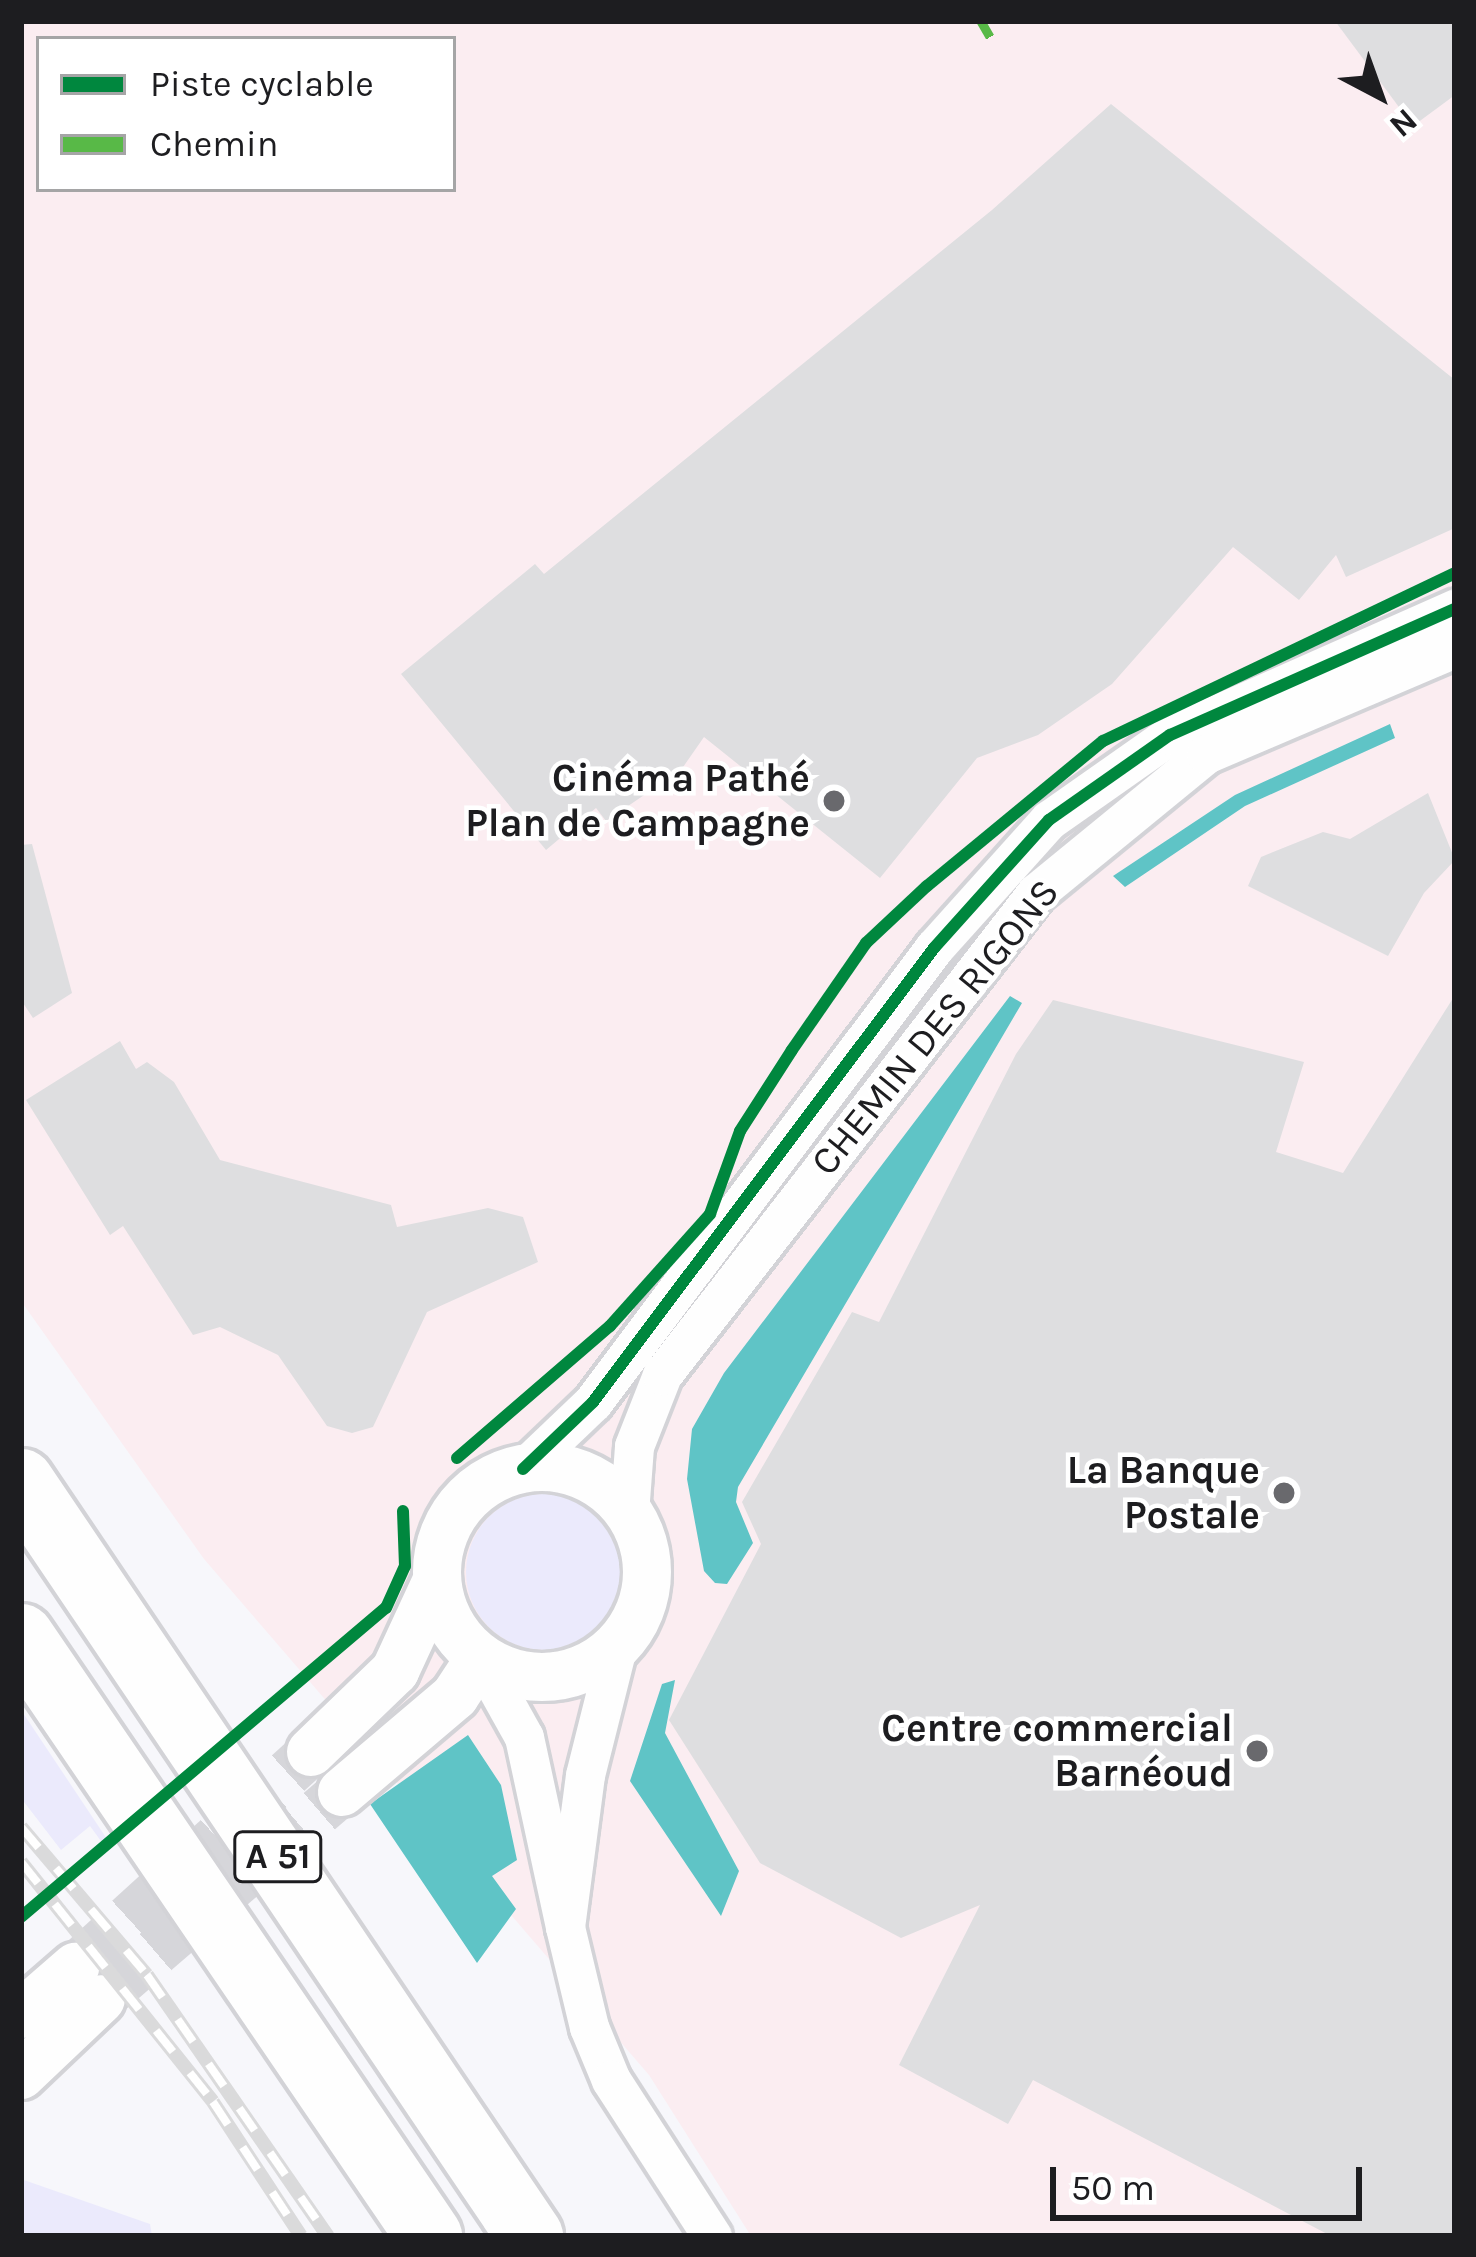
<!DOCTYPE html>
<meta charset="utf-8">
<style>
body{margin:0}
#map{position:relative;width:1476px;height:2257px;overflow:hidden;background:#f7f7fb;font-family:Karla,sans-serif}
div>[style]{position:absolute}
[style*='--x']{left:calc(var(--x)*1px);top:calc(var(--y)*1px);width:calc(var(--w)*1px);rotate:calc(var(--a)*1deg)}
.commercial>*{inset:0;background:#fbedf1}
.green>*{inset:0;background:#ebeafc}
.round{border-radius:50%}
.water>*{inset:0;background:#5fc4c6}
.building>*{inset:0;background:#dedee0}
.tertiary-tunnel>*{height:48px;margin-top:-24px;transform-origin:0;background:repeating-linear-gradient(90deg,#d6d6da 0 48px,transparent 0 72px)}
.roads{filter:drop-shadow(3px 0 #d3d3d7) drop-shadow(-3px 0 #d3d3d7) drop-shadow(0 3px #d3d3d7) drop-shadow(0 -3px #d3d3d7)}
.minor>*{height:39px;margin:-19.5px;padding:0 19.5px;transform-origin:19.5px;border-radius:19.5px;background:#fefefe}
.tertiary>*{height:48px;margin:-24px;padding:0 24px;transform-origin:24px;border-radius:24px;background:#fefefe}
.tertiary>.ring{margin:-24px;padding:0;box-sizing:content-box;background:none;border:48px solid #fefefe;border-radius:50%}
.motorway>*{height:66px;margin:-33px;padding:0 33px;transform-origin:33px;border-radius:33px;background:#fefefe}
.rail>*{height:14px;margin-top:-7px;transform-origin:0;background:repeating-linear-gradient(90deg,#fff 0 27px,#dadadb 0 54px);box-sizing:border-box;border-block:3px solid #dadadb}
.quiet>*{height:9px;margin-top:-4.5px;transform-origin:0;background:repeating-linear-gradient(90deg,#58b947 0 18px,transparent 0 27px)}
.cycleway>*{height:12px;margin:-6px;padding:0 6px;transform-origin:6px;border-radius:6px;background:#00873e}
.dots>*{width:33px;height:33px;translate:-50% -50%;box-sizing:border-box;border:6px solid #fff;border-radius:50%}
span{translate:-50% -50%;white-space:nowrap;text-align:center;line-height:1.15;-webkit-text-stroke:9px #fff;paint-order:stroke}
.shield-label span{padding:3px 9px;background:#fff;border:3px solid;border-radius:9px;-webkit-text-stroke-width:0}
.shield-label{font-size:36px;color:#1d1d20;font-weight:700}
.poi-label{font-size:39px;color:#1d1d20;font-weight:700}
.right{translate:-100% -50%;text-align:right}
.street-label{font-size:39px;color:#1d1d20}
.frame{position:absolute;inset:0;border:24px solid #1d1d20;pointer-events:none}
.legend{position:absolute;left:36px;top:36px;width:420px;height:156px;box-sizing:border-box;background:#fff;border:3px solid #a5a5a6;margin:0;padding:15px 21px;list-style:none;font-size:36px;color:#1d1d20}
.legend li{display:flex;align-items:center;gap:24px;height:60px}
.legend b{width:60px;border:3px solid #a5a5a6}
.north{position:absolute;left:1320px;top:36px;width:120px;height:120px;-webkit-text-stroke:9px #fff;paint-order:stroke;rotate:139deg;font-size:33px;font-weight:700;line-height:48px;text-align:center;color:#1d1d20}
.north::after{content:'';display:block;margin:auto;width:42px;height:54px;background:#1d1d20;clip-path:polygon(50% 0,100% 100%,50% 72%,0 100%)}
.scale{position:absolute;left:1050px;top:2167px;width:312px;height:54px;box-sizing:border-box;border:6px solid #1d1d20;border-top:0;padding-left:15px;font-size:36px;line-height:42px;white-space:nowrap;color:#1d1d20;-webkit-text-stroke:9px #fff;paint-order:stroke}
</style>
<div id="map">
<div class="commercial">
<i style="clip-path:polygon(evenodd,21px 21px,1455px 21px,1455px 2236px,751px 2236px,649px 2075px,204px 1559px,21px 1301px,21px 21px,39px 39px,453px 39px,453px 189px,39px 189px,39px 39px)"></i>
</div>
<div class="green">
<i class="round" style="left:466px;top:1494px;width:156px;height:156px"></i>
<i style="clip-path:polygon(21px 1710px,111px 1845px,106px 1848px,90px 1826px,61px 1850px,21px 1798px)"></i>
<i style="clip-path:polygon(21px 2179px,150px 2224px,152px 2236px,21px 2236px)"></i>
</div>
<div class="water">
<i style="clip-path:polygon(1390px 724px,1395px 738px,1245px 806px,1125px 887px,1113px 876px,1235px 795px)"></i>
<i style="clip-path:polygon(1010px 996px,1022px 1003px,738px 1487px,736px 1502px,753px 1543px,727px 1584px,715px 1583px,704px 1571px,687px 1479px,692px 1429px,724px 1373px)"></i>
<i style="clip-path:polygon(675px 1680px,665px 1733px,739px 1871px,721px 1916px,630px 1781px,662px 1684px)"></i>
<i style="clip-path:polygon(468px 1735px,501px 1785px,517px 1860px,492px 1876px,516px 1909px,477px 1963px,370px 1804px)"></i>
</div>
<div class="building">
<i style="clip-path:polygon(1335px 21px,1455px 21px,1455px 95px,1413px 126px)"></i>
<i style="clip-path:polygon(1111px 104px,1455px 380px,1455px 528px,1346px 577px,1336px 555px,1299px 600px,1233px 547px,1112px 684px,1038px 735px,977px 758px,880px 878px,704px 737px,681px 770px,606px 821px,596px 808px,546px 850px,401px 674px,535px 564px,544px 574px,992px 210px)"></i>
<i style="clip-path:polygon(1428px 793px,1455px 860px,1424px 893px,1388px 956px,1248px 886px,1261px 857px,1323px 832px,1350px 839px)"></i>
<i style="clip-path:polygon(32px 844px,72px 993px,33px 1018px,21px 1000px,21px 845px)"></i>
<i style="clip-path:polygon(1455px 995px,1455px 2236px,1331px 2236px,1033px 2080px,1008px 2124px,899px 2065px,980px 1905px,901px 1938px,760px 1863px,669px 1720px,761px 1544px,742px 1502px,852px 1312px,879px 1322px,1016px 1054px,1053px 1000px,1304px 1062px,1276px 1152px,1343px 1173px)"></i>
<i style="clip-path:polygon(120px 1041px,136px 1069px,147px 1062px,174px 1082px,220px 1160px,391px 1205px,397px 1227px,488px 1208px,523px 1217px,538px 1262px,427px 1312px,373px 1427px,352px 1433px,327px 1426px,278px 1355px,220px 1327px,193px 1335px,123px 1226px,110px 1235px,26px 1100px)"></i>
</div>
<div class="tertiary-tunnel">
<i style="--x:75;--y:1967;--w:319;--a:-42.3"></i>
<i style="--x:101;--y:1999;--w:318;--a:-40.7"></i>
</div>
<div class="roads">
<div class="minor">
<i style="--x:523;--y:1469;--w:97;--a:-43.7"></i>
<i style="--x:593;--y:1402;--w:568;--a:-53.09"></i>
<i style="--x:934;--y:948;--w:172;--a:-48.1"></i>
<i style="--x:1049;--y:820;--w:148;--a:-35.1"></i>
<i style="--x:1170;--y:735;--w:312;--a:-23.9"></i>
<i style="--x:629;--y:1513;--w:67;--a:-85.7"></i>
<i style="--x:634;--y:1446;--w:76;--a:-68.5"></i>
<i style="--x:662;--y:1375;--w:610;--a:-52.19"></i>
<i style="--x:1036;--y:893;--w:220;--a:-39.3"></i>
<i style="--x:1206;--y:754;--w:271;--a:-23.1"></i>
<i style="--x:480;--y:1658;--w:90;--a:60.9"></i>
<i style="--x:524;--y:1737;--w:194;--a:77.8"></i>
<i style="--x:565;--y:1927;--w:153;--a:-82.5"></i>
<i style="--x:585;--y:1775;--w:135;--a:-75.9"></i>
<i style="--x:565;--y:1927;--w:103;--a:76.5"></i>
<i style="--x:589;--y:2027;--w:57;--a:67.5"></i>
<i style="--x:611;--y:2080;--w:186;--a:57.1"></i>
</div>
<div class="tertiary">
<i class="ring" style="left:437px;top:1467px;width:162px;height:162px"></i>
<i style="--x:311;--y:1752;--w:117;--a:-44"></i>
<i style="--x:395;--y:1671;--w:100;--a:-65.2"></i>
<i style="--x:342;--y:1792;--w:148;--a:-40.3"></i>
<i style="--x:455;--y:1696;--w:45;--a:-56.7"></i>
<i style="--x:21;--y:2014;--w:72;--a:-41"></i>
<i style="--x:21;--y:2075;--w:110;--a:-43.5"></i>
</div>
<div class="motorway">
<i style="--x:21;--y:1482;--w:910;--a:55.98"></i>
<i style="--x:21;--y:1637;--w:725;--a:55.74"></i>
</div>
</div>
<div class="rail">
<i style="--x:21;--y:1827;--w:194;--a:49.6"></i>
<i style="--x:147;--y:1975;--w:318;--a:55.3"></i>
<i style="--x:21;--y:1862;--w:307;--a:51.3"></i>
<i style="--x:213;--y:2102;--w:160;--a:56.7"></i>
</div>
<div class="quiet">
<i style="--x:981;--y:21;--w:22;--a:60"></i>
</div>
<div class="cycleway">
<i style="--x:457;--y:1458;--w:202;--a:-40.8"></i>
<i style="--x:610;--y:1326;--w:150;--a:-48.2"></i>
<i style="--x:710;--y:1214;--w:88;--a:-70.1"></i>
<i style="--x:740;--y:1131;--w:96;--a:-57.3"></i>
<i style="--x:792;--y:1050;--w:130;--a:-55.3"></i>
<i style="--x:866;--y:943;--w:83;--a:-43.1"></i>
<i style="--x:927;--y:886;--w:228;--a:-39.5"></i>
<i style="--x:1103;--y:741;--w:390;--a:-25.5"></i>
<i style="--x:523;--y:1469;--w:97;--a:-43.7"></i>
<i style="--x:593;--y:1402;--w:568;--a:-53.09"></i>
<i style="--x:934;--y:948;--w:172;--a:-48.1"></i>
<i style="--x:1049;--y:820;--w:148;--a:-35.1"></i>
<i style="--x:1170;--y:735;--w:312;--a:-23.9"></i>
<i style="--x:21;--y:1917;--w:478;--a:-40.3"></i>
<i style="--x:386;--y:1608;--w:46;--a:-65.7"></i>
<i style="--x:405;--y:1566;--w:55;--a:-92.1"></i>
</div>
<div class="dots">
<i style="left:834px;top:801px;background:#69696d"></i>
<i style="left:1284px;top:1493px;background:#69696d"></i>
<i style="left:1257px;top:1751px;background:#69696d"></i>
</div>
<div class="shield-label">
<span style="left:278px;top:1857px">A 51</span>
</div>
<div class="poi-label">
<span class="right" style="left:810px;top:801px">Cinéma Pathé<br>Plan de Campagne</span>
<span class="right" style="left:1260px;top:1493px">La Banque<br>Postale</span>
<span class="right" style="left:1233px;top:1751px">Centre commercial<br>Barnéoud</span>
</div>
<div class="street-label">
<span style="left:935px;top:1027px;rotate:-51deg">CHEMIN DES RIGONS</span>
</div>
<div class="frame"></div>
<ul class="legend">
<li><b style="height:15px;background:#00873e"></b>Piste cyclable</li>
<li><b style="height:15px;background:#58b947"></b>Chemin</li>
</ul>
<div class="north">N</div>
<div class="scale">50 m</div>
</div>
